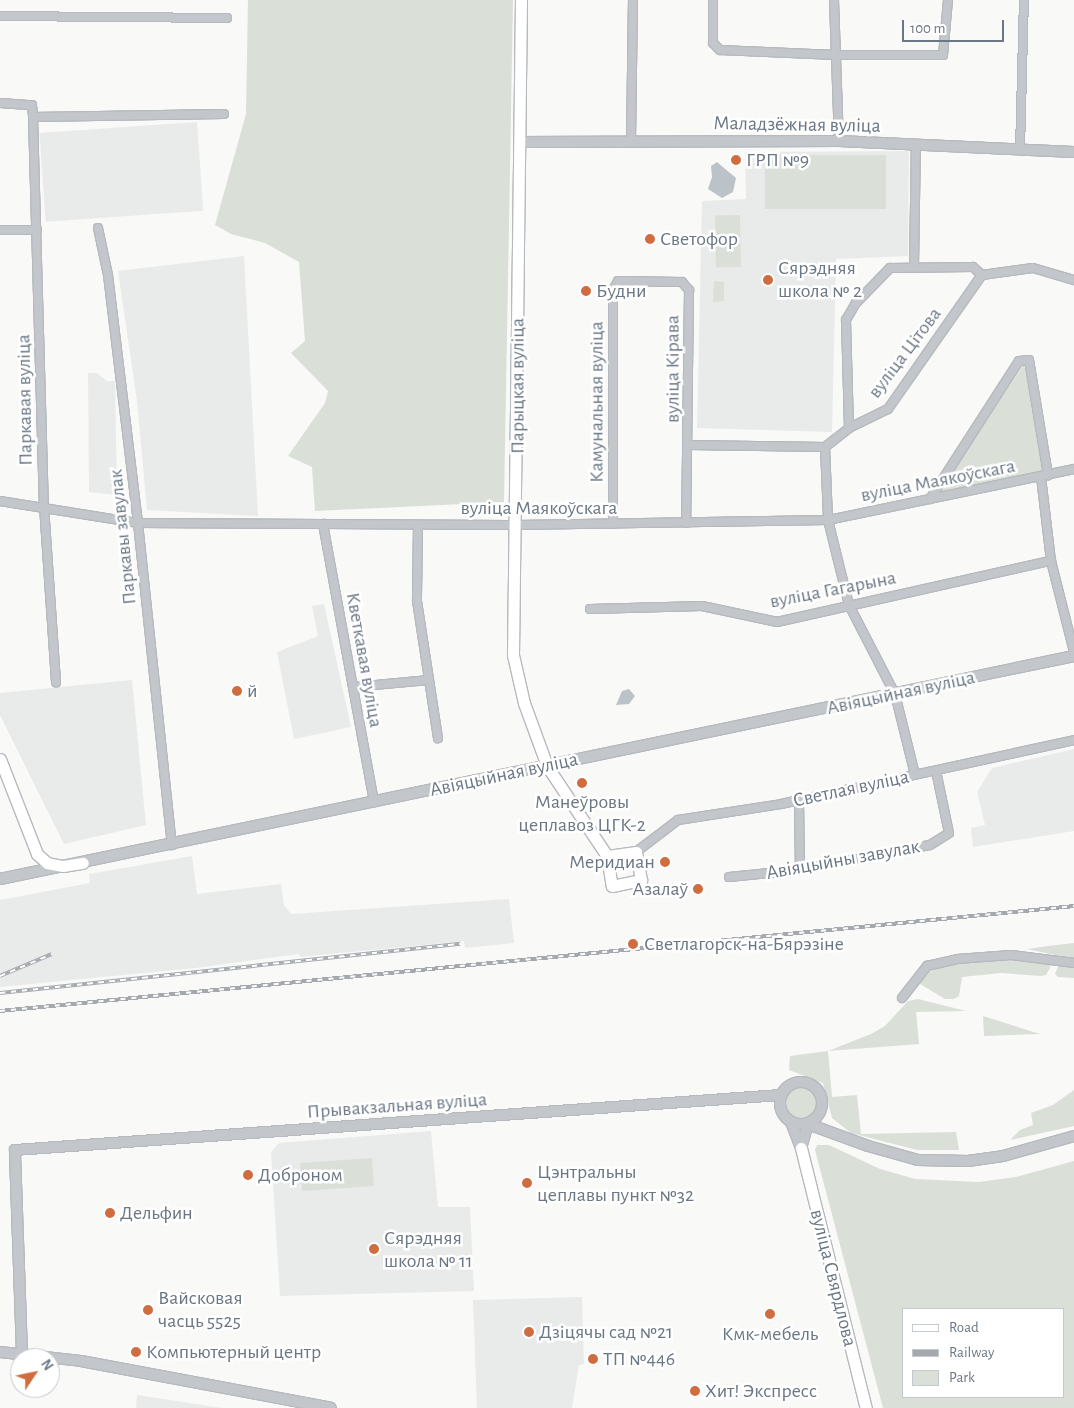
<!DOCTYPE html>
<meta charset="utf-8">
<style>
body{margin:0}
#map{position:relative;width:1074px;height:1408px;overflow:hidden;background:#f9f9f7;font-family:"Alegreya Sans",sans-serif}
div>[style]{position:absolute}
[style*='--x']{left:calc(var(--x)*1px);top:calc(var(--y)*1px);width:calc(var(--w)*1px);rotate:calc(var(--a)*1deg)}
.built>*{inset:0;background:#e9ebea;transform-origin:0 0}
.green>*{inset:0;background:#dadfd8;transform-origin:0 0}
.round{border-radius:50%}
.water>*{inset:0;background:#bbc3c8}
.roads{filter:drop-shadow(1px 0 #b6babe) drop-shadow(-1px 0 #b6babe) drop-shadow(0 1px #b6babe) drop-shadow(0 -1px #b6babe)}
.minor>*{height:8px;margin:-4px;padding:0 4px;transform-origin:4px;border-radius:4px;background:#c3c6ca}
.tertiary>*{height:10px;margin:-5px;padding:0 5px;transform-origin:5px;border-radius:5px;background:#c3c6ca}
.tertiary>.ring{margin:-5px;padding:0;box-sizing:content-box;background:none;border:10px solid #c3c6ca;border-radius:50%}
.secondary>*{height:11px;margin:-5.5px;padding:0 5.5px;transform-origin:5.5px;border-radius:5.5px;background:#fff}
.rail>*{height:4px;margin-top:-2px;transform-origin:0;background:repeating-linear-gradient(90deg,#fff 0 5.5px,#a5a9af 0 11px);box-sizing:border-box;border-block:1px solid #a5a9af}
.dots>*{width:14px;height:14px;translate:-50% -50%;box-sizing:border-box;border:2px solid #fff;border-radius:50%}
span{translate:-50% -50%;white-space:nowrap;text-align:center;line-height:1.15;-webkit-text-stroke:5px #fff;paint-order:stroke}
.street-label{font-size:20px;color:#6b7784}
.poi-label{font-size:20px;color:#6b7784}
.left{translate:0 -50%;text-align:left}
.right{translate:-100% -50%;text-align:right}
.legend{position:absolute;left:902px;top:1308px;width:162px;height:90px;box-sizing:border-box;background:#fff;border:1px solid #c4c9ce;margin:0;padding:6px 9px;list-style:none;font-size:15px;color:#6b7784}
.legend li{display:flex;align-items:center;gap:10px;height:25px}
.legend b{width:25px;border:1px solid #c4c9ce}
.north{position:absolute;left:10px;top:1348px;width:50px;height:50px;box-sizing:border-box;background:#fff;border:1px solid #c4c9ce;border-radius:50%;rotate:56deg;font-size:14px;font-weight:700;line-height:20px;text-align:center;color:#6b7784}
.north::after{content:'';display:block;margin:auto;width:18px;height:22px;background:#cf6d40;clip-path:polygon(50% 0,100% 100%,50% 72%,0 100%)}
.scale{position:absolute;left:902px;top:20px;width:102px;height:22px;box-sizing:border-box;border:2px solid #6b7784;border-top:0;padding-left:6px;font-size:15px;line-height:18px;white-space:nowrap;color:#6b7784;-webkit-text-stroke:4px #fff;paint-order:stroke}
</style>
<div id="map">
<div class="built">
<i style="left:197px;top:122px;width:89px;height:158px;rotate:86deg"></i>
<i style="clip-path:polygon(909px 151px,908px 256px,836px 259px,832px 432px,697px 428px,702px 201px,746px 199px,745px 152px)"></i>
<i style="clip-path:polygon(244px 256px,258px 516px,147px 510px,137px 401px,118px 271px)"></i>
<i style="clip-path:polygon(88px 373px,97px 373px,107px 381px,115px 381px,117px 495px,89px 492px)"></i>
<i style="clip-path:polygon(324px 604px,351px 727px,294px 739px,277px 652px,318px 636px,312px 606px)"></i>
<i style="clip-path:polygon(132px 680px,146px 825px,64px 844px,0 715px,0 693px)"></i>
<i style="clip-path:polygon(1074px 749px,1074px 831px,973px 847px,971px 828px,985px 825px,977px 792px,992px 768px)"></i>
<i style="clip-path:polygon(192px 856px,197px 894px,281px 884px,284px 905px,291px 914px,509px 899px,514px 943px,465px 948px,464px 941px,300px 957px,299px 954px,196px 968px,0 987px,0 900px,90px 883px,89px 874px)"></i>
<i style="clip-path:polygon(431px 1131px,438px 1207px,470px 1207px,474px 1291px,280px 1296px,271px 1152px,279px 1143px)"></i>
<i style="clip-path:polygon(582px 1297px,584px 1364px,579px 1365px,572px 1408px,477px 1408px,473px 1300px)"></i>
<i style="clip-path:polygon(137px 1395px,222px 1408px,136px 1408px)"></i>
</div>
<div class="green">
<i style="clip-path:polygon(248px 0,513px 0,504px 502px,315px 511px,312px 467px,288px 456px,325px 403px,328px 391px,291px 353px,305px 341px,299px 262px,265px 243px,231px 234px,215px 225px,246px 114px)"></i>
<i style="left:886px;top:155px;width:54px;height:121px;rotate:90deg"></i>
<i style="left:740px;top:215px;width:52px;height:25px;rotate:89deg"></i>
<i style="clip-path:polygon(714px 281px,724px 282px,724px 301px,713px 302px)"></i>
<i style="clip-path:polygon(1024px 364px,1045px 470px,939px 493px)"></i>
<i style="clip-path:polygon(1074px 943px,1074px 959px,1027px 949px,1048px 946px)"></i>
<i style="clip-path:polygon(1010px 956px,1051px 963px,1050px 968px,1046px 975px,1041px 976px,1001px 973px,962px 977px,959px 996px,954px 999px,945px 999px,920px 984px,922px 975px,953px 962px)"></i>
<i style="clip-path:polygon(1059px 964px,1074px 965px,1074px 978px,1058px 977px,1055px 974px)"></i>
<i style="clip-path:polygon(918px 999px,966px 1011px,916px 1012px,919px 1044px,828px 1051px,832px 1097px,857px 1095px,861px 1134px,956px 1132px,959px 1150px,917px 1150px,851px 1133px,832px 1118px,823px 1083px,789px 1070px,790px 1056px,828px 1051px,871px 1034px,885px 1026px,908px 1001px)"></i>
<i style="clip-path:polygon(983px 1016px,1040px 1034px,984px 1036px)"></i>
<i class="round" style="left:786px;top:1088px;width:30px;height:30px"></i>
<i style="clip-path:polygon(1074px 1090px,1074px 1126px,1010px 1140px,1020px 1130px,1033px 1125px,1031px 1113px,1053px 1105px)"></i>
<i style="clip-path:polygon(evenodd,817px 1145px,829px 1145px,880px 1169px,915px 1179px,979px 1182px,1016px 1177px,1074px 1161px,1074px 1408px,883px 1408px,815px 1150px,817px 1145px,903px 1309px,1063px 1309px,1063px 1397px,903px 1397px,903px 1309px)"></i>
<i style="left:372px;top:1158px;width:28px;height:72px;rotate:86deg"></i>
</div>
<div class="water">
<i style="clip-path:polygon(717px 162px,736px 178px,733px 192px,722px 198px,708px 189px,712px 177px,711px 166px)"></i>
<i style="clip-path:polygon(629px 689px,635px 696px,629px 704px,616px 705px,622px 691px)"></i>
</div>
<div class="roads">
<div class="minor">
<i style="--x:713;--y:0;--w:43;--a:90"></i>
<i style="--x:713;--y:43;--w:10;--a:45"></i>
<i style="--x:720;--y:50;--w:116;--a:2.5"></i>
<i style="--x:836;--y:55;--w:107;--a:0"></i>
<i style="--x:943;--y:55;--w:55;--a:-84.8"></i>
<i style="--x:834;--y:0;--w:141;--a:88"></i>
<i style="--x:0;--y:16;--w:227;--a:0.5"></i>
<i style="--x:0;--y:103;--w:32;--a:4"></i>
<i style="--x:32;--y:105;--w:12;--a:85"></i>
<i style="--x:33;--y:117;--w:191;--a:-0.9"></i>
<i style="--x:33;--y:117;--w:389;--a:88.4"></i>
<i style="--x:44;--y:506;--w:177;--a:86.1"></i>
<i style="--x:631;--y:141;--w:141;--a:-89.2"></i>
<i style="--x:1020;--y:150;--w:150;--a:-88.5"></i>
<i style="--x:98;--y:228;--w:48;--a:78"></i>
<i style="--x:108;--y:275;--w:250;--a:83.1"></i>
<i style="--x:138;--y:523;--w:324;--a:84"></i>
<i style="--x:0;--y:230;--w:37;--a:0"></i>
<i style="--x:914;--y:266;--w:121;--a:-89.1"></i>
<i style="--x:849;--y:428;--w:108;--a:-91.6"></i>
<i style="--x:846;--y:320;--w:20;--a:-60"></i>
<i style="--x:856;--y:303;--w:49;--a:-45.8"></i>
<i style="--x:890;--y:268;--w:83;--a:-0.7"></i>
<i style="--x:973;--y:267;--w:12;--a:42"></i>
<i style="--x:689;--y:445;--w:136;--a:0.8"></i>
<i style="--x:825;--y:447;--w:31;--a:-38"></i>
<i style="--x:849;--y:428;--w:43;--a:-26"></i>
<i style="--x:888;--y:409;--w:164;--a:-55"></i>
<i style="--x:982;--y:275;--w:51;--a:-7.8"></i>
<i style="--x:1033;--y:268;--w:43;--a:16.3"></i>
<i style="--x:825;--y:447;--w:73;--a:87.6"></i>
<i style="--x:828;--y:520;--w:88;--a:76.1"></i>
<i style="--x:849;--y:605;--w:100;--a:62.7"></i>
<i style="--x:895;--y:694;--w:83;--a:76.1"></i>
<i style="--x:1041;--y:477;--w:85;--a:83.2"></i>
<i style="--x:1051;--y:561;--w:94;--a:75.8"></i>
<i style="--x:930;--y:499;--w:164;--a:-57.2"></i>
<i style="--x:1019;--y:361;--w:10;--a:-6"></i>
<i style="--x:1029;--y:360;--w:117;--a:80.6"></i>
<i style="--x:0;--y:501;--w:140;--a:9.1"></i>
<i style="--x:138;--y:523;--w:379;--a:0.3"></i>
<i style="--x:517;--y:525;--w:311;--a:-0.9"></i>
<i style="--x:828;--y:520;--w:251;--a:-11.7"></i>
<i style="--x:323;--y:524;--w:283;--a:79.6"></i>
<i style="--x:613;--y:524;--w:234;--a:-90"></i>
<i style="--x:613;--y:290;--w:10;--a:-61"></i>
<i style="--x:618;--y:281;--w:64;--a:0.9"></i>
<i style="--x:682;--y:282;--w:11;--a:49"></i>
<i style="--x:689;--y:290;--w:233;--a:90.7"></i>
<i style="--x:418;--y:525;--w:76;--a:90.8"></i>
<i style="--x:417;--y:601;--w:139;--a:81.3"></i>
<i style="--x:590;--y:609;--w:112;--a:-1.5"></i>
<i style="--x:702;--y:606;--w:77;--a:12"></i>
<i style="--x:777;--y:622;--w:281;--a:-12.6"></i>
<i style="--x:353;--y:687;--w:75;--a:-5.3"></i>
<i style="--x:799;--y:800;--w:70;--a:89.2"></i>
<i style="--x:636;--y:852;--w:53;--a:-37.3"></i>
<i style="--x:678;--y:820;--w:104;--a:-8.8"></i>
<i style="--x:781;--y:804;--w:300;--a:-12.3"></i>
<i style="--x:729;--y:877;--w:71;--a:-5.6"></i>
<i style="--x:800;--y:870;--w:132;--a:-10.9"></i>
<i style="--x:930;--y:845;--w:22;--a:-32"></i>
<i style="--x:949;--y:833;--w:63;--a:-101.8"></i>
<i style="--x:902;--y:998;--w:41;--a:-52"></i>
<i style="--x:927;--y:966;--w:31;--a:-13"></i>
<i style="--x:957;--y:959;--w:54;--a:-4.2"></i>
<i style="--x:1011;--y:955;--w:64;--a:7.2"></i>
</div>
<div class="tertiary">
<i style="--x:520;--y:142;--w:319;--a:-0.2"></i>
<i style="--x:839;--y:141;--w:235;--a:2.7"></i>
<i style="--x:0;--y:879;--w:1097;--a:-11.73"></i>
<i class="ring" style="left:780px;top:1082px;width:32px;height:32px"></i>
<i style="--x:791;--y:1122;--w:28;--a:69"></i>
<i style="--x:801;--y:1148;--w:25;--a:-74"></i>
<i style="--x:808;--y:1124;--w:64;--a:20.1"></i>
<i style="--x:868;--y:1146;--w:52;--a:15.6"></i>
<i style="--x:918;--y:1160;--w:50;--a:1.1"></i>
<i style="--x:968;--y:1161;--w:35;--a:-8"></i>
<i style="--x:1003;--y:1156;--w:74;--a:-15.7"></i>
<i style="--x:0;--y:1352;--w:81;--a:6.3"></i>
<i style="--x:81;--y:1361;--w:254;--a:10.6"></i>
<i style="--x:22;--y:1354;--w:204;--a:-92"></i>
<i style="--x:15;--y:1150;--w:768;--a:-4.11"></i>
</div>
<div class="secondary">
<i style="--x:521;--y:0;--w:655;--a:90.7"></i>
<i style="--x:513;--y:655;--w:49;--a:77.1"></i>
<i style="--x:524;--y:703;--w:67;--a:69.9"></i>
<i style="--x:547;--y:766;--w:108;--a:56.3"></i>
<i style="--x:607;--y:856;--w:30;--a:81"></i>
<i style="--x:612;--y:886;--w:30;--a:-12"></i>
<i style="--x:641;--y:880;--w:28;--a:-100"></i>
<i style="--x:636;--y:852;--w:29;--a:172"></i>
<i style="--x:0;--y:759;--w:102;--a:68.7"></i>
<i style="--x:37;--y:854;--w:13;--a:42"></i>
<i style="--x:47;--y:863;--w:16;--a:11"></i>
<i style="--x:63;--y:866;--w:20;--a:-9"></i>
<i style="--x:801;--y:1148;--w:268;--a:76"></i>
</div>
</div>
<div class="rail">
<i style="--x:0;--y:976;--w:56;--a:-22.9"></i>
<i style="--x:0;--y:993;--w:463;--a:-6.1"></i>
<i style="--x:0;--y:1011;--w:1079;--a:-5.58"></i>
</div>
<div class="dots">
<i style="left:736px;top:160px;background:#cf6d40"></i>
<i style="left:650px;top:239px;background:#cf6d40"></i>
<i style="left:768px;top:280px;background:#cf6d40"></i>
<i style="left:586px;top:291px;background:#cf6d40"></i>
<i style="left:237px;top:691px;background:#cf6d40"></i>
<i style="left:582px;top:783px;background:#cf6d40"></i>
<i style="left:665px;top:862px;background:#cf6d40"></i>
<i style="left:698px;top:889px;background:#cf6d40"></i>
<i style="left:633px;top:944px;background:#cf6d40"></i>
<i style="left:248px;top:1175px;background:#cf6d40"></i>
<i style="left:527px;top:1183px;background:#cf6d40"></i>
<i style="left:110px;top:1213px;background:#cf6d40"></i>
<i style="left:374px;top:1249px;background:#cf6d40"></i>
<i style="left:148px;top:1310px;background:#cf6d40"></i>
<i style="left:770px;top:1314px;background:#cf6d40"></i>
<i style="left:529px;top:1332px;background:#cf6d40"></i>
<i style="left:136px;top:1352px;background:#cf6d40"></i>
<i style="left:593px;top:1359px;background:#cf6d40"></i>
<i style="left:695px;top:1391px;background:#cf6d40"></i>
</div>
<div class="street-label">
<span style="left:797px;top:125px;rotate:1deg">Маладзёжная вуліца</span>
<span style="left:905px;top:353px;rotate:-53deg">вуліца Цітова</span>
<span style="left:673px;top:369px;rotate:-90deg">вуліца Кірава</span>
<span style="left:518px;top:386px;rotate:-90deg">Парыцкая вуліца</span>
<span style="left:25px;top:400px;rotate:-91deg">Паркавая вуліца</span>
<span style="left:597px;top:402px;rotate:-90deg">Камунальная вуліца</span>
<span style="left:938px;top:481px;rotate:-11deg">вуліца Маякоўскага</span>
<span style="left:539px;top:508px">вуліца Маякоўскага</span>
<span style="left:123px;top:537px;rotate:-96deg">Паркавы завулак</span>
<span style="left:833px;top:590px;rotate:-11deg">вуліца Гагарына</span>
<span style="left:364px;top:660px;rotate:80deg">Кветкавая вуліца</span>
<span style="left:901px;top:693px;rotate:-12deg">Авіяцыйная вуліца</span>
<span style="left:504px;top:775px;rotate:-12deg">Авіяцыйная вуліца</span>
<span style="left:851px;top:789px;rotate:-12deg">Светлая вуліца</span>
<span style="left:843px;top:860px;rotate:-10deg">Авіяцыйны завулак</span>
<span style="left:397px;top:1106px;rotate:-4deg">Прывакзальная вуліца</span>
<span style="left:833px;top:1278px;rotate:76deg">вуліца Свярдлова</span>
</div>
<div class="poi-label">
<span class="left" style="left:746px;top:160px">ГРП №9</span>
<span class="left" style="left:660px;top:239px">Светофор</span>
<span class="left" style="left:778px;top:280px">Сярэдняя<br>школа № 2</span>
<span class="left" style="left:596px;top:291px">Будни</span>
<span class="left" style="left:247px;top:691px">й</span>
<span style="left:582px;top:814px">Манеўровы<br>цеплавоз ЦГК-2</span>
<span class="right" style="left:655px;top:862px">Меридиан</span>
<span class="right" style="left:688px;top:889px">Азалаў</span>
<span class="left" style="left:644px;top:944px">Светлагорск-на-Бярэзіне</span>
<span class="left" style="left:537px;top:1184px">Цэнтральны<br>цеплавы пункт №32</span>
<span class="left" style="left:258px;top:1175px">Доброном</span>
<span class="left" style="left:120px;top:1213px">Дельфин</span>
<span class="left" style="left:384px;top:1250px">Сярэдняя<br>школа № 11</span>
<span class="left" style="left:158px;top:1310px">Вайсковая<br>часць 5525</span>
<span class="left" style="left:539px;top:1332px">Дзіцячы сад №21</span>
<span style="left:770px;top:1334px">Кмк-мебель</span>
<span class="left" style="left:146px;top:1352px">Компьютерный центр</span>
<span class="left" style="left:603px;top:1359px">ТП №446</span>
<span class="left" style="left:705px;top:1391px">Хит! Экспресс</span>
</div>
<ul class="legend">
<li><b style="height:6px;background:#fff"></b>Road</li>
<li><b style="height:6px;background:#a5a9af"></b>Railway</li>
<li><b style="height:14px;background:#dadfd8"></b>Park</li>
</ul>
<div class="north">N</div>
<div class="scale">100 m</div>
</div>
